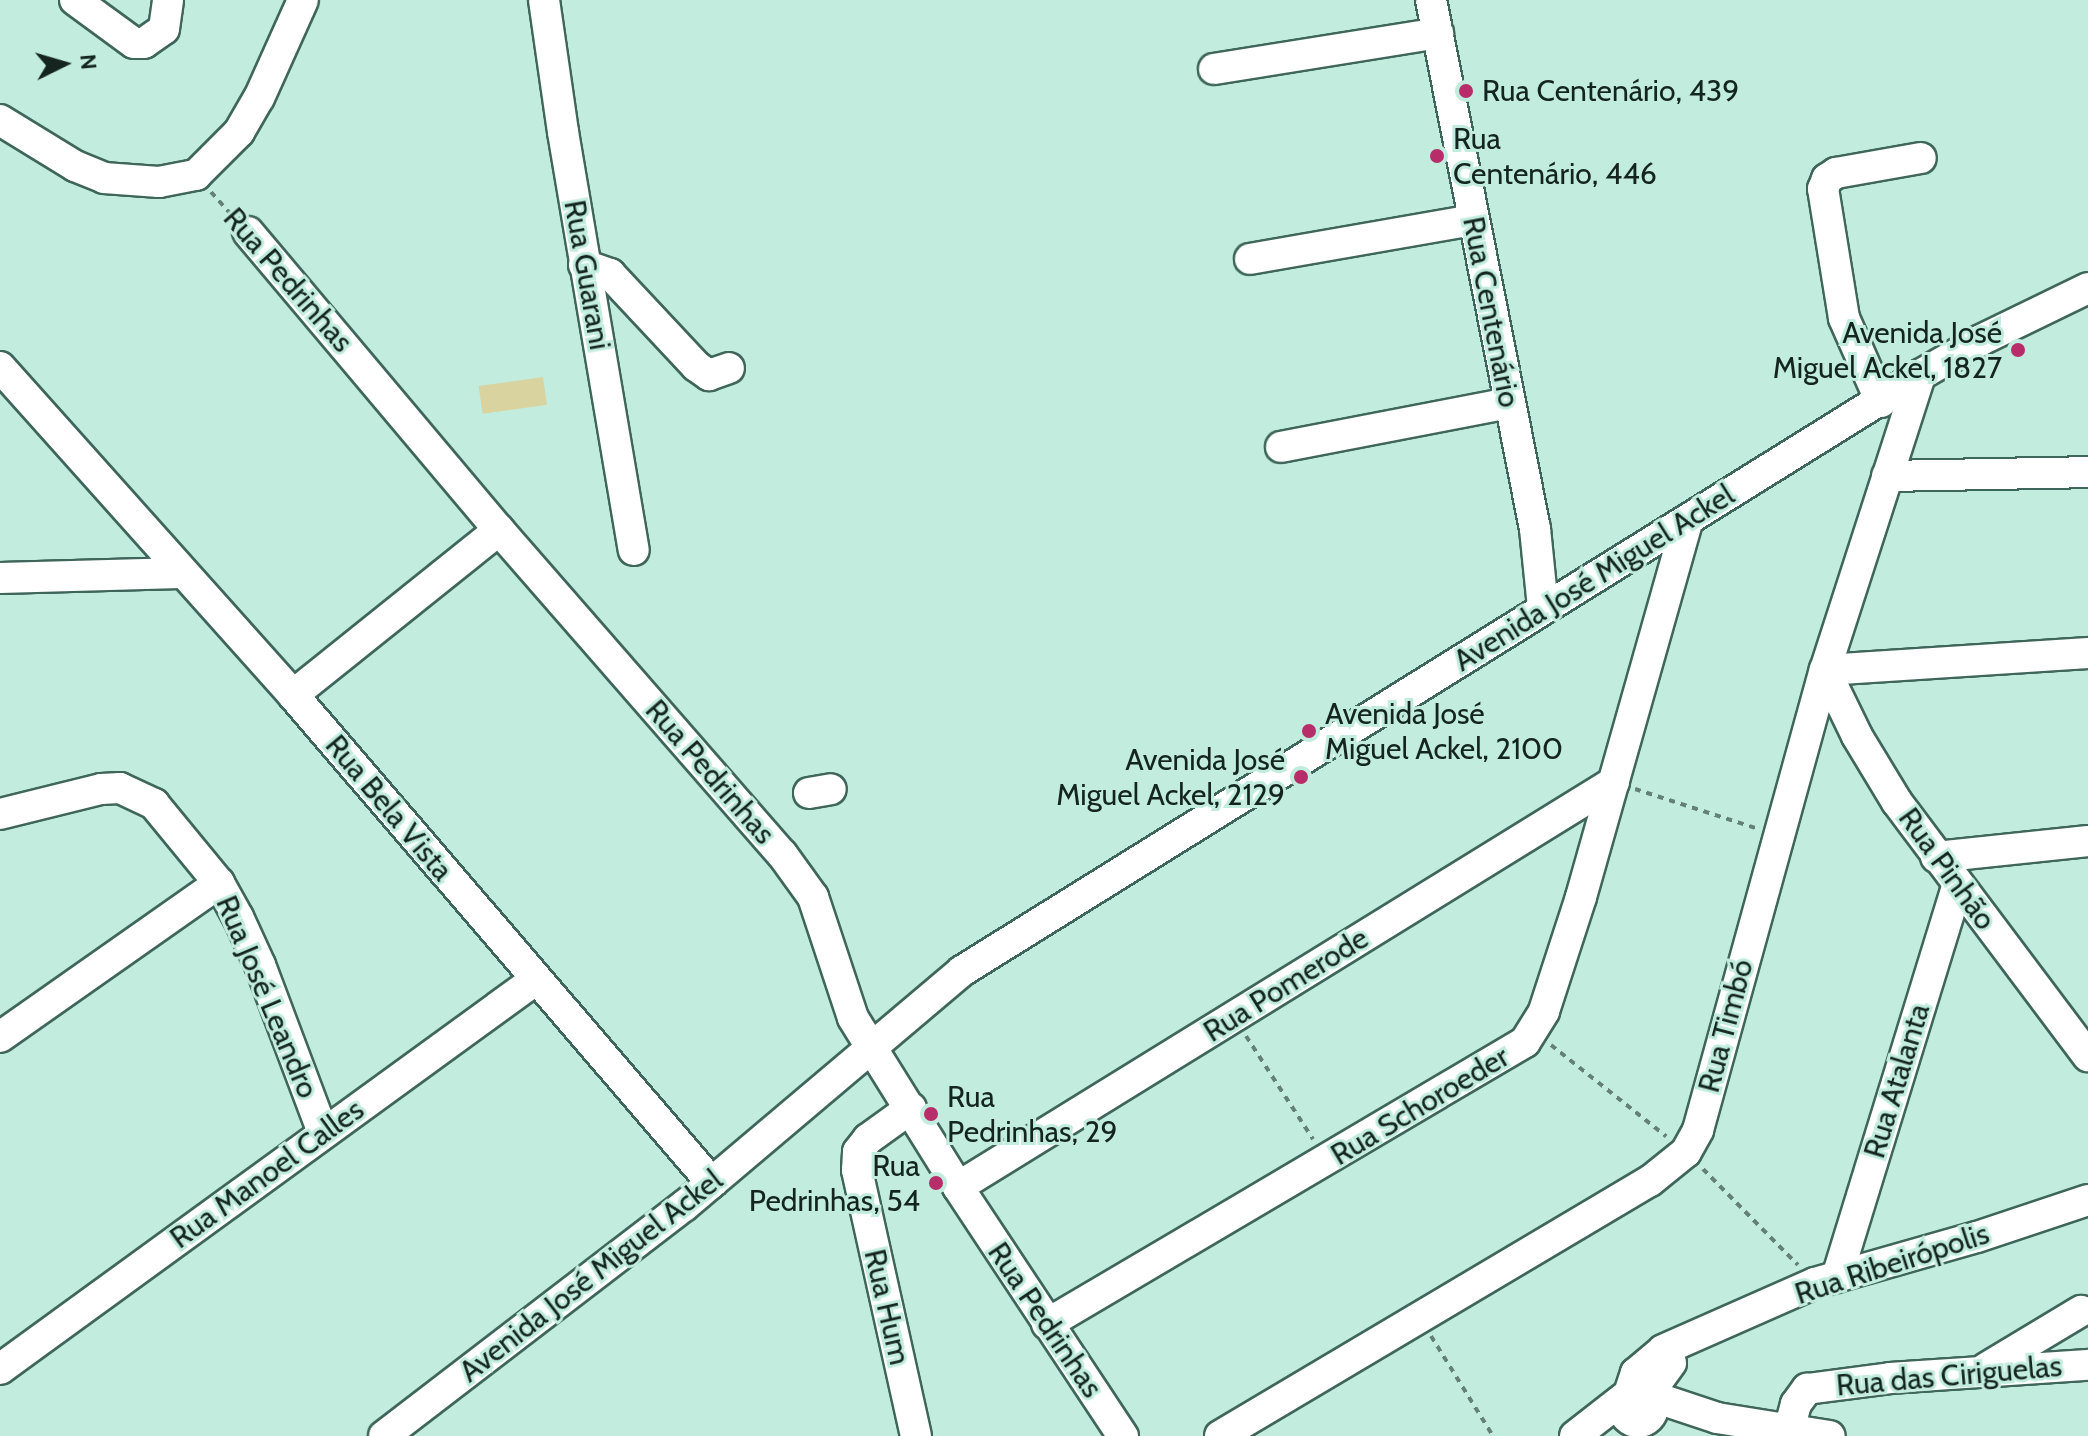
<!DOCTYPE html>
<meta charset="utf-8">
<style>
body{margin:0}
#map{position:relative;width:2088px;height:1436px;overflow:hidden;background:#c2edde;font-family:Cabin,sans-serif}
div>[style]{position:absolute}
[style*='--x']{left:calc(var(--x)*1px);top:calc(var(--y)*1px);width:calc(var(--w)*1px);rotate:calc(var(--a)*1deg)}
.green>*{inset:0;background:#d8d39f;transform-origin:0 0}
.path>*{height:4px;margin-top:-2px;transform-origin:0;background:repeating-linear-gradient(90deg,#648177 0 6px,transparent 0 12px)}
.roads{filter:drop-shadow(2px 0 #3f665a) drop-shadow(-2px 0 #3f665a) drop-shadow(0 2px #3f665a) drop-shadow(0 -2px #3f665a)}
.minor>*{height:30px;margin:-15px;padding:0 15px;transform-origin:15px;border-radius:15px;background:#fff}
.minor>.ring{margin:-15px;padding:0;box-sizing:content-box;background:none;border:30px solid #fff;border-radius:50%}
.dots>*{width:22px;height:22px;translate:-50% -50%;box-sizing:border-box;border:4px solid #c2edde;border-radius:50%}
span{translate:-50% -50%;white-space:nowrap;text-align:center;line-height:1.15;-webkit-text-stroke:6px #c2edde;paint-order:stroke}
.poi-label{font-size:30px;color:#142520}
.left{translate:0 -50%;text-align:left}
.right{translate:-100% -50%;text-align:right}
.street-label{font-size:30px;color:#142520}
.north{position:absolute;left:24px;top:24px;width:80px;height:80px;-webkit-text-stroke:6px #c2edde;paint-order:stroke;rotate:85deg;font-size:22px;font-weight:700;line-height:32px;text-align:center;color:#142520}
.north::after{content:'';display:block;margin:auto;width:28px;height:36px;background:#142520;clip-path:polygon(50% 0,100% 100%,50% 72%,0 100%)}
</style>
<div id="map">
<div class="green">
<i style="left:543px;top:377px;width:28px;height:65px;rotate:82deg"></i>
</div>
<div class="path">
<i style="--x:211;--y:192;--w:31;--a:48"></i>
<i style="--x:1635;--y:789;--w:127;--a:17.9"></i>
<i style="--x:1246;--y:1036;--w:123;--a:57"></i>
<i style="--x:1551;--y:1045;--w:147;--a:38.4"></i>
<i style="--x:1703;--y:1169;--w:135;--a:45.3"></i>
<i style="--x:1431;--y:1336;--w:118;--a:58.2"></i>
</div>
<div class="roads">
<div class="minor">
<i style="--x:75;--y:0;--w:73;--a:36.1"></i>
<i style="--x:134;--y:43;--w:10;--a:0"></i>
<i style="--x:144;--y:43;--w:24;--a:-35"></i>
<i style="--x:164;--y:29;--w:29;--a:-82"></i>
<i style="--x:544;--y:0;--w:133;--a:81.8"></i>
<i style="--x:563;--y:132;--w:424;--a:80.4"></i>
<i style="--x:1431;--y:0;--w:539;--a:78.88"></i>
<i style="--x:1535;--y:529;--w:79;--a:84.2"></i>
<i style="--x:1214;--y:69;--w:227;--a:-9.1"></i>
<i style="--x:0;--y:120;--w:88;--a:31.5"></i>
<i style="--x:75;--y:166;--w:31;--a:22"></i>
<i style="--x:104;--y:178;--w:55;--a:4.2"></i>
<i style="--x:159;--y:182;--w:38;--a:-11"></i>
<i style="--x:196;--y:175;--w:61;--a:-45"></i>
<i style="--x:239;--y:132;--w:39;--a:-60"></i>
<i style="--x:259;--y:98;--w:107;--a:-65.8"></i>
<i style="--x:248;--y:232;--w:390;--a:49.9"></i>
<i style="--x:499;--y:530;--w:430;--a:48.9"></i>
<i style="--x:782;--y:854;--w:53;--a:54.2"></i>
<i style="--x:813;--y:897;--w:127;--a:71.7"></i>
<i style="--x:853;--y:1018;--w:199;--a:58.1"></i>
<i style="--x:958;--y:1187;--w:299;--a:56.5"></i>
<i style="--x:1250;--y:259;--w:226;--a:-9.9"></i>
<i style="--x:584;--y:265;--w:28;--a:19"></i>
<i style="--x:610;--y:274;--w:126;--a:46.9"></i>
<i style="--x:696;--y:366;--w:16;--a:35"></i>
<i style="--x:709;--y:375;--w:21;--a:-19"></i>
<i style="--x:0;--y:367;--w:440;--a:48.2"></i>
<i style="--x:293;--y:695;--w:643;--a:49.35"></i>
<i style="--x:1881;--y:402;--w:92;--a:-113.8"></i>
<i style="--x:1844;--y:318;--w:131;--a:-99.2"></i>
<i style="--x:1823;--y:189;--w:11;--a:-68"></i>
<i style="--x:1827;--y:179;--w:11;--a:-34"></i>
<i style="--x:1836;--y:173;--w:86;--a:-10"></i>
<i style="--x:1281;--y:447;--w:232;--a:-10.9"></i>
<i style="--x:1887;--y:476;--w:201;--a:-1.1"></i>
<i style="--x:0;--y:578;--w:181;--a:-1.6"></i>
<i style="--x:1825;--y:670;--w:73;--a:64.1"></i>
<i style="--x:1857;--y:736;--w:77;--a:58.8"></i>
<i style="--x:1897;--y:802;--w:318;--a:53.1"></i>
<i style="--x:1825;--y:670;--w:264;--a:-3.7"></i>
<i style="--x:293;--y:695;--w:264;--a:-38.7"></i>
<i style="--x:809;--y:793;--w:22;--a:-10"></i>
<i style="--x:0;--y:814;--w:104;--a:-13.9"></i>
<i style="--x:101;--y:789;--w:19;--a:-3"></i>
<i style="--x:120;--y:788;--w:38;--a:25"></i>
<i style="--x:154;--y:804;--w:102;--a:50.6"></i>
<i style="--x:219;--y:883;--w:39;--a:61"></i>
<i style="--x:238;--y:917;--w:53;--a:65.4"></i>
<i style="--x:260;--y:965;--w:179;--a:69.4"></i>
<i style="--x:1936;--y:857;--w:153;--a:-6"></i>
<i style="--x:0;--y:1037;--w:268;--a:-35.1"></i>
<i style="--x:911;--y:1108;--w:53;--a:144.2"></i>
<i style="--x:868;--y:1139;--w:16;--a:128"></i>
<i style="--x:858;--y:1152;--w:18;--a:93"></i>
<i style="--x:857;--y:1170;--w:272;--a:77.5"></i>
<i style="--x:958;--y:1187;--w:771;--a:-31.69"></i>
<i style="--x:1837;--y:1277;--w:409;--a:-72.9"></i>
<i style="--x:1047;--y:1324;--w:555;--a:-30.54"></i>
<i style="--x:1525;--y:1042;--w:36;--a:-58"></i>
<i style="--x:1544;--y:1011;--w:120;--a:-72"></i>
<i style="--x:1581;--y:897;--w:392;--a:-74.2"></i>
<i style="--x:1671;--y:1363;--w:39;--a:126"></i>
<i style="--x:1648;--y:1395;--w:73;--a:18.4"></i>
<i style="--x:1717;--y:1418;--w:114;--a:9.1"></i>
<i style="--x:1986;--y:1368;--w:111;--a:-31"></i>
<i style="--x:0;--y:1369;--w:661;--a:-36.02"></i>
<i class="ring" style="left:1623px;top:1392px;width:0;height:0"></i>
<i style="--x:1629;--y:1394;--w:22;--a:-72"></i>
<i style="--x:1636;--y:1373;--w:35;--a:-40"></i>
<i style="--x:1663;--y:1350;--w:166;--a:-23.8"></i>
<i style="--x:1815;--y:1283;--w:168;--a:-15.9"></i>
<i style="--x:1977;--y:1237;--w:117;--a:-18.4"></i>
<i style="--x:1789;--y:1430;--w:27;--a:-75"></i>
<i style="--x:1796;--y:1404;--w:19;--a:-54"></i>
<i style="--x:1807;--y:1389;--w:84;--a:-7.5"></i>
<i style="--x:1890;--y:1378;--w:198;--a:-3.8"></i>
<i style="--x:384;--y:1436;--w:378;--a:-37.5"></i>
<i style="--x:684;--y:1206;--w:364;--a:-40.2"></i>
<i style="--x:962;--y:971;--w:1128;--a:-31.89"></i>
<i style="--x:1920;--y:375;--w:70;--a:-29.8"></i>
<i style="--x:1981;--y:340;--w:119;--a:-25.9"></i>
<i style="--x:1220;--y:1436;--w:500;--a:-30.7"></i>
<i style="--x:1650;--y:1181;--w:46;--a:-38.9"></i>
<i style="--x:1686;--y:1152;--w:25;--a:-61"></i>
<i style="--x:1698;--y:1130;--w:477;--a:-74.6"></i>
<i style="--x:1825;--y:670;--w:310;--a:-72.1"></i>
<i style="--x:1575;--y:1436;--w:63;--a:-38"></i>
</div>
</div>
<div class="dots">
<i style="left:1466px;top:91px;background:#b72d69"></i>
<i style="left:1437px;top:156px;background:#b72d69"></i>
<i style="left:2018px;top:350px;background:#b72d69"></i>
<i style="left:1309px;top:731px;background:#b72d69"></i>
<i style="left:1301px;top:777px;background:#b72d69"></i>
<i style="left:931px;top:1114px;background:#b72d69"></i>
<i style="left:936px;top:1183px;background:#b72d69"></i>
</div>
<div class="poi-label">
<span class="left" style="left:1482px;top:91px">Rua Centenário, 439</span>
<span class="left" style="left:1453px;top:156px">Rua<br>Centenário, 446</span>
<span class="right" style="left:2002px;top:350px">Avenida José<br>Miguel Ackel, 1827</span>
<span class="left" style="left:1325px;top:731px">Avenida José<br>Miguel Ackel, 2100</span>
<span class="right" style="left:1285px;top:777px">Avenida José<br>Miguel Ackel, 2129</span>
<span class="left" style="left:947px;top:1114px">Rua<br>Pedrinhas, 29</span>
<span class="right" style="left:920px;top:1183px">Rua<br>Pedrinhas, 54</span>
</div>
<div class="street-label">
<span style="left:587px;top:275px;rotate:80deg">Rua Guarani</span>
<span style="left:288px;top:280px;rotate:49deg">Rua Pedrinhas</span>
<span style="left:1491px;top:312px;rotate:79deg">Rua Centenário</span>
<span style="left:1594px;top:578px;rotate:-32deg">Avenida José Miguel Ackel</span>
<span style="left:710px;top:772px;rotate:49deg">Rua Pedrinhas</span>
<span style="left:389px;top:808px;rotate:50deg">Rua Bela Vista</span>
<span style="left:1947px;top:869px;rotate:54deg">Rua Pinhão</span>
<span style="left:1286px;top:985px;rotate:-32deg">Rua Pomerode</span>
<span style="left:267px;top:997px;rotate:67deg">Rua José Leandro</span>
<span style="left:1726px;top:1026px;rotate:-75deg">Rua Timbó</span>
<span style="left:1897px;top:1081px;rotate:-73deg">Rua Atalanta</span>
<span style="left:1420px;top:1106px;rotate:-31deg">Rua Schoroeder</span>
<span style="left:267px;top:1174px;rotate:-36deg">Rua Manoel Calles</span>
<span style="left:1892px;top:1264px;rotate:-18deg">Rua Ribeirópolis</span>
<span style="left:591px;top:1276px;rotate:-38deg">Avenida José Miguel Ackel</span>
<span style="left:887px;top:1307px;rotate:77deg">Rua Hum</span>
<span style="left:1045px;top:1320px;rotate:56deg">Rua Pedrinhas</span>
<span style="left:1949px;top:1376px;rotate:-5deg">Rua das Ciriguelas</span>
</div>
<div class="north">N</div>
</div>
